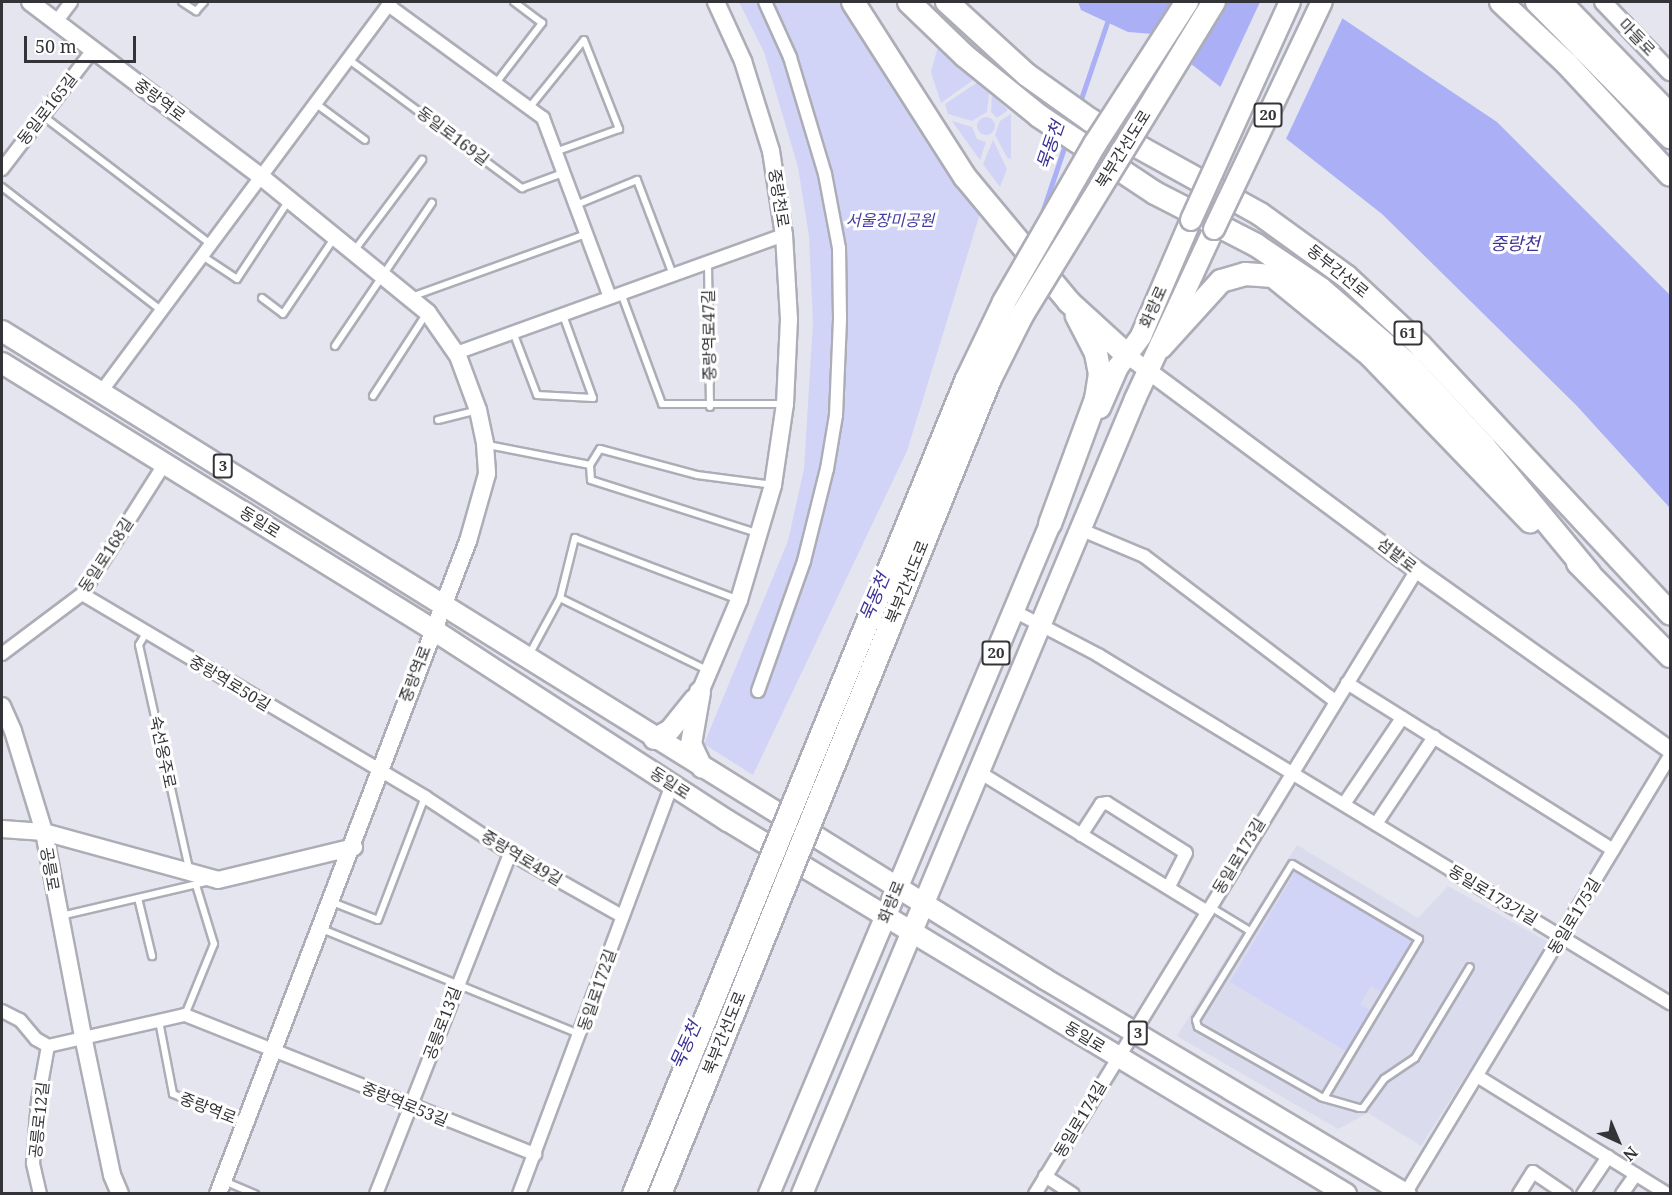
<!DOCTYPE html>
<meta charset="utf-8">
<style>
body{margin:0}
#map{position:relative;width:1672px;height:1195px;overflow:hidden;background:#e4e5ef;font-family:"Noto Serif","Noto Sans KR",serif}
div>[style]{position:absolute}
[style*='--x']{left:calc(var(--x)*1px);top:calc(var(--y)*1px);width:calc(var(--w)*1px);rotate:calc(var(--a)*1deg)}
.built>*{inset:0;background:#dadcee}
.green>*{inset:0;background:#d1d4f6}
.round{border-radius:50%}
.water>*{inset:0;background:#abb0f6}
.pier>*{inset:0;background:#e4e5ef}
.stream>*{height:4.5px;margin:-2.25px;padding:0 2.25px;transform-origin:2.25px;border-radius:2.25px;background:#abb0f6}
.roads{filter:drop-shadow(2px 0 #acadb6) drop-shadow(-2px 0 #acadb6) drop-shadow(0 2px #acadb6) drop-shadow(0 -2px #acadb6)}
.lane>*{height:6px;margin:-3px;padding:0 3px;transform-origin:3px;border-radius:3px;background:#fff}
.street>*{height:12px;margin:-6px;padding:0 6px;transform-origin:6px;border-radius:6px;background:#fff}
.secondary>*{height:16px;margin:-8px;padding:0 8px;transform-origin:8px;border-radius:8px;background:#fff}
.primary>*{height:20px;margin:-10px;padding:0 10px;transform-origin:10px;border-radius:10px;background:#fff}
.highway>*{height:22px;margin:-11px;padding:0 11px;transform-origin:11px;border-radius:11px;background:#fff}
.bridges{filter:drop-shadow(2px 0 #acadb6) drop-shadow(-2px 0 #acadb6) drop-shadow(0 2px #acadb6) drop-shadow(0 -2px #acadb6)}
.primary-bridge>*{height:20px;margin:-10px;padding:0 10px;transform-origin:10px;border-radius:10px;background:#fff}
.highway-bridge>*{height:22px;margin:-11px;padding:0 11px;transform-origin:11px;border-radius:11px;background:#fff}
span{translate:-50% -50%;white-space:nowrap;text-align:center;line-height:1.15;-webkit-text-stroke:6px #fff;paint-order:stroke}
.shield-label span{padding:2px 4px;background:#fff;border:2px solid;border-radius:4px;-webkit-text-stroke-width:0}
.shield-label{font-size:15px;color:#343438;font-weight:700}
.street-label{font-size:16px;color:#343438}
.park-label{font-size:16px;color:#443da1;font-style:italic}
.water-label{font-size:18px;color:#3c3295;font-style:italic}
.frame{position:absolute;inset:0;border:3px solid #343438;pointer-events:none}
.north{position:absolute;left:1588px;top:1111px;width:60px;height:60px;-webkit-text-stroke:4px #fff;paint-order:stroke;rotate:136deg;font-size:16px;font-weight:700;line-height:24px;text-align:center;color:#343438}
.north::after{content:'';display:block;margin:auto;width:21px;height:27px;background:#343438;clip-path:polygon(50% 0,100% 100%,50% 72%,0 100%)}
.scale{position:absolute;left:24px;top:36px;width:112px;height:27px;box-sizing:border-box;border:3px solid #343438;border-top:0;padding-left:8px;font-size:18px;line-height:21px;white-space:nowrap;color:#343438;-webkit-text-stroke:4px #fff;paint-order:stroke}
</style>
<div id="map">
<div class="built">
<i style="clip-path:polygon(1297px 845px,1418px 918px,1448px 886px,1550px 943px,1421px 1146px,1368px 1113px,1338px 1129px,1177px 1036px)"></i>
</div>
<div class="green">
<i style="clip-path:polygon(739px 2px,845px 2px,982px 207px,907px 451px,753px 775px,704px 744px,788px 541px,804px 469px,813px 322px,809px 236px,798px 167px,764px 52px)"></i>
<i style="clip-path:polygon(938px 46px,973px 80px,941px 103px,931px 72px)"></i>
<i style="clip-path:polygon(978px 82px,989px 93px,987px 112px,972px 121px,948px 114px,945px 104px)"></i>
<i style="clip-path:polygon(992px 95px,1008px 110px,997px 118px,991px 112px)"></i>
<i style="clip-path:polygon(1011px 114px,1011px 158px,1008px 159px,995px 135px,1000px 121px)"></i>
<i class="round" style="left:977px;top:117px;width:18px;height:18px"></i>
<i style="clip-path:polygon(952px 121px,972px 127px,977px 139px,986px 142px,980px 160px)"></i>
<i style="clip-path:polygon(993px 140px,1007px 169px,1000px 187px,983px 164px)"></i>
<i style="clip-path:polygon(1295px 872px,1414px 941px,1383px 993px,1371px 986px,1360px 1004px,1372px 1011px,1347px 1052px,1230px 982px)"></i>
</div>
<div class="water">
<i style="clip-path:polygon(1078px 2px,1318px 2px,1497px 122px,1670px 295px,1670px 508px,1576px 405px,1382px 214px,1153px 34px,1128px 32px,1081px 10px)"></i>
</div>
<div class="pier">
<i style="clip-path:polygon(1260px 2px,1323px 2px,1344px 15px,1285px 141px,1219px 90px)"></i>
</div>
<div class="stream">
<i style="--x:1079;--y:105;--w:93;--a:-71.2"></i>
<i style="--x:1040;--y:219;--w:81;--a:-71.3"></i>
</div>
<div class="roads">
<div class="lane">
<i style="--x:182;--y:2;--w:17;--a:33"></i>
<i style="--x:196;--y:11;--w:12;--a:-48"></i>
<i style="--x:348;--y:59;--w:217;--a:36.6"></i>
<i style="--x:522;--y:188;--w:44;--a:-20.1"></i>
<i style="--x:496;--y:83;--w:76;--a:-52.5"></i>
<i style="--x:542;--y:23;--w:35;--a:-143"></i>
<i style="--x:315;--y:103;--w:62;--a:36.5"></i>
<i style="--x:529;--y:108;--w:87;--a:-51"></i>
<i style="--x:584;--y:40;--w:96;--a:68.5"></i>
<i style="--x:619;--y:129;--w:68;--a:160.2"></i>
<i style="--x:43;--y:116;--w:209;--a:37.4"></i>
<i style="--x:2;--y:187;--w:199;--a:37.8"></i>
<i style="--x:576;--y:205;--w:66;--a:-22.3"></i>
<i style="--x:637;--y:180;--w:102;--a:69.2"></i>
<i style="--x:354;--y:251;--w:114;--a:-53.2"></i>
<i style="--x:201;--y:255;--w:43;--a:33.7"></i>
<i style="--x:237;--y:279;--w:95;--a:-56.6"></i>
<i style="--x:708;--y:263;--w:144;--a:89.2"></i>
<i style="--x:621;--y:293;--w:118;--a:69.7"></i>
<i style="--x:662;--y:404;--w:123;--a:0"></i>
<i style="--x:411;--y:297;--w:186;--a:-19.8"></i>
<i style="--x:262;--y:298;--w:26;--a:37"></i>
<i style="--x:283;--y:314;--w:93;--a:-56"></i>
<i style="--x:513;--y:332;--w:67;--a:69.1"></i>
<i style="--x:537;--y:395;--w:56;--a:3.1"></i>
<i style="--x:593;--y:398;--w:88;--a:-109.9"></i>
<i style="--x:335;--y:346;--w:173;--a:-55.9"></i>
<i style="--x:373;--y:396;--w:99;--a:-57"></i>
<i style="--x:438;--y:420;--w:41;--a:-14"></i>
<i style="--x:488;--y:445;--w:104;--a:11.1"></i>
<i style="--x:757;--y:533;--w:174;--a:-162.3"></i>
<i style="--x:591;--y:480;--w:15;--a:-94"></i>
<i style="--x:590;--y:465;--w:19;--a:-58"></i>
<i style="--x:600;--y:449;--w:100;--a:15"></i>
<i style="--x:697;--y:475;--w:77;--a:7.5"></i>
<i style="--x:560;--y:598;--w:164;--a:26.1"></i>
<i style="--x:146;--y:633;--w:14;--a:120"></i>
<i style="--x:139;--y:645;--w:230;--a:77.4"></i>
<i style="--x:529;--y:655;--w:65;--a:-61.5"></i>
<i style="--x:560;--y:598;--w:62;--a:-76"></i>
<i style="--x:575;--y:538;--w:175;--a:20.7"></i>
<i style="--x:138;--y:898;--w:60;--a:76.4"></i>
<i style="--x:332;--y:902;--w:49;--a:21.4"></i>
<i style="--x:378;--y:920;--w:132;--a:-69.1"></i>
<i style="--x:1209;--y:906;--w:48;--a:31.4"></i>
<i style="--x:61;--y:916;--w:149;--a:-13.2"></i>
<i style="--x:322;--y:929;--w:278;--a:22.2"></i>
<i style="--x:185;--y:1015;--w:77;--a:-67.8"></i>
<i style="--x:214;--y:944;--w:62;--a:-107"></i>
<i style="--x:159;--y:1021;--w:74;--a:79.1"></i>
<i style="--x:173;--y:1094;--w:77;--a:21.3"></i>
<i style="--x:1324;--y:1098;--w:185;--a:-59.1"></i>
<i style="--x:1419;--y:939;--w:147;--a:-149.4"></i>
<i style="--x:1292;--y:864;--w:183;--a:121.6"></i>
<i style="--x:1196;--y:1020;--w:7;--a:74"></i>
<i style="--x:1198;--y:1027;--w:142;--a:29.6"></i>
<i style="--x:1321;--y:1097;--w:3;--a:18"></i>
<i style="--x:1324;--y:1098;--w:36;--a:16"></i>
<i style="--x:1359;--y:1108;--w:4;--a:0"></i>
<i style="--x:1363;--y:1108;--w:36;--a:-54"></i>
<i style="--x:1384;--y:1079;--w:37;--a:-34"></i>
<i style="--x:1415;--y:1058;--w:106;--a:-58.9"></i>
<i style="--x:224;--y:1181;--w:34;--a:23"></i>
</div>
<div class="street">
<i style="--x:388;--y:5;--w:192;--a:36.1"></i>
<i style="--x:543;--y:118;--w:191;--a:69.5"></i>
<i style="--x:56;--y:22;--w:25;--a:-53"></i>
<i style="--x:2;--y:169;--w:150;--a:-52.6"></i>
<i style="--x:456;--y:353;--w:349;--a:-19.8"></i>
<i style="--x:101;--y:392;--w:486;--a:-53.4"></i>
<i style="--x:1082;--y:530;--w:67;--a:22.8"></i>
<i style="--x:1144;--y:556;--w:240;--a:37.2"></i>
<i style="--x:82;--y:594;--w:399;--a:30.6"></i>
<i style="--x:425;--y:797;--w:102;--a:33.4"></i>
<i style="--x:510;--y:853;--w:129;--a:29.4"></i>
<i style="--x:1014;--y:611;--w:95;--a:27.6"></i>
<i style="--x:1098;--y:655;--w:670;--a:31.32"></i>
<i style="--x:2;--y:654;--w:100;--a:-36.9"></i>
<i style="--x:82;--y:594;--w:155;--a:-57.6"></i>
<i style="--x:1347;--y:683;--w:314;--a:32.1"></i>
<i style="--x:758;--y:691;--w:138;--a:-70.5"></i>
<i style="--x:804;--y:561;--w:95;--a:-76"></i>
<i style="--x:827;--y:469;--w:55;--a:-80.5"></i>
<i style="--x:836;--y:415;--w:97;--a:-87.6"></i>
<i style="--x:840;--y:318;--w:70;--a:-90.8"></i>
<i style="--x:839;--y:248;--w:75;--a:-100.7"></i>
<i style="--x:825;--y:174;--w:122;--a:-106.7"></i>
<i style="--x:790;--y:57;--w:60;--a:-114.4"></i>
<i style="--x:979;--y:772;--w:266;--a:31.5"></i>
<i style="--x:1344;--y:804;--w:104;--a:-56"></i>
<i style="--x:1376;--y:824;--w:105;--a:-56.3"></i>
<i style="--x:1081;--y:835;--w:37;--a:-57"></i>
<i style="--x:1101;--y:804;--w:6;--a:-9"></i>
<i style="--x:1107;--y:803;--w:93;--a:32.3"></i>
<i style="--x:1186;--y:853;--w:39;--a:117"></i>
<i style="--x:2;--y:1011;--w:20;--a:27"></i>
<i style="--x:20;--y:1020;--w:25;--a:50"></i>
<i style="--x:36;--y:1039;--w:14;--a:30"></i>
<i style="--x:48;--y:1046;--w:140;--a:-12.8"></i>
<i style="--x:185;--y:1015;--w:377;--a:21.7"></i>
<i style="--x:1477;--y:1076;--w:224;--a:31.8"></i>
<i style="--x:1045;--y:1176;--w:33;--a:33"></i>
<i style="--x:40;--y:1194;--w:32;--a:-103"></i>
<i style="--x:33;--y:1163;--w:62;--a:-85.4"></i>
<i style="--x:38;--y:1101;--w:56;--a:-79.7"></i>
<i style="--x:376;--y:1194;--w:366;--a:-68.5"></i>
<i style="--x:519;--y:1194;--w:437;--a:-69.5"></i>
<i style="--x:1035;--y:1194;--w:732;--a:-58.53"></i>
<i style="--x:1405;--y:1194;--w:512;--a:-58.83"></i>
<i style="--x:1519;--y:1194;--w:26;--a:-58"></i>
<i style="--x:1533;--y:1172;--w:40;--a:34"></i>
<i style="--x:1583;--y:1194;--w:45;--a:-56"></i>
<i style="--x:1622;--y:1194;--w:24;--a:-55"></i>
</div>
<div class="secondary">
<i style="--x:30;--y:2;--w:287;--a:37.1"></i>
<i style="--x:259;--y:175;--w:218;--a:39.2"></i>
<i style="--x:428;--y:313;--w:52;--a:55.1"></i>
<i style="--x:458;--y:356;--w:58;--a:69.7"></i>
<i style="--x:478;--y:410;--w:35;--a:78"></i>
<i style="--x:485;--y:444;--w:30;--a:86"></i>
<i style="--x:487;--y:474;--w:70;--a:105.8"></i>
<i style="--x:468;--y:541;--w:699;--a:110.95"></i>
<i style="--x:1603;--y:2;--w:97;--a:46.3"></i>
<i style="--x:1127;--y:355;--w:361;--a:36.6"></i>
<i style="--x:1417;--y:570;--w:310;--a:35.4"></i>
<i style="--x:700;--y:692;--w:100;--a:-67"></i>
<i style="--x:739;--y:600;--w:120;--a:-73.5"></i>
<i style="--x:773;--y:485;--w:82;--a:-81.6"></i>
<i style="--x:785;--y:404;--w:85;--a:-87.3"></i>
<i style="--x:789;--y:319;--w:84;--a:-93.4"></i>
<i style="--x:784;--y:235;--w:85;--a:-98.8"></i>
<i style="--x:771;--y:151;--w:94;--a:-107.3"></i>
<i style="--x:743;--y:61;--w:65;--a:-114.6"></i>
<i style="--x:2;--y:706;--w:27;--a:66"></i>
<i style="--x:13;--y:731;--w:106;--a:72.9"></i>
<i style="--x:44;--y:832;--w:208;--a:79.2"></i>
<i style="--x:83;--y:1036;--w:142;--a:78.2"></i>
<i style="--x:112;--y:1175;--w:21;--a:67"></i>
<i style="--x:2;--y:829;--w:42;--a:4.1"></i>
<i style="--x:44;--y:832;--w:180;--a:15.4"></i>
<i style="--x:218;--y:880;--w:140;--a:-13.6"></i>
</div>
<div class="primary">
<i style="--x:2;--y:331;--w:1228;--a:31.85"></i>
<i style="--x:1045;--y:979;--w:420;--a:30.8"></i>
<i style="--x:2;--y:363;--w:506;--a:31.74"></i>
<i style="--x:432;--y:629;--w:353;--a:33"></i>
<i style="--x:728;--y:821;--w:722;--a:31.11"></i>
<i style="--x:1100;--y:408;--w:45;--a:-66.3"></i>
<i style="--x:1118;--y:367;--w:39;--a:-53"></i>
<i style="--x:1141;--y:336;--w:126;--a:-66.7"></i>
<i style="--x:700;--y:692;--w:53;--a:99.8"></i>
<i style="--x:691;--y:744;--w:26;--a:65"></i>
<i style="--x:654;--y:739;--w:18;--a:-29"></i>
<i style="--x:670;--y:730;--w:40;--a:-51"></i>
<i style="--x:769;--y:1194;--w:742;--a:-67.24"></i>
<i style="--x:802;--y:1194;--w:862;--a:-67.27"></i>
<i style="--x:1135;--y:399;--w:187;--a:-65.1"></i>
</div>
<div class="highway">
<i style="--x:853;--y:2;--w:208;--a:57.4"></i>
<i style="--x:965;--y:177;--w:163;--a:50.2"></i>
<i style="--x:1069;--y:302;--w:79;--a:42.4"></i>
<i style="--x:909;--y:2;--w:78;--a:44"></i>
<i style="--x:965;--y:56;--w:95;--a:39"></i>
<i style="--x:1039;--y:116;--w:139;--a:33.6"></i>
<i style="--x:1155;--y:193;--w:114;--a:27.2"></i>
<i style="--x:1256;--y:245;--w:78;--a:34.1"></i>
<i style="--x:1321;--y:289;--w:115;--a:40.8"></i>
<i style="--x:1408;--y:364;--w:110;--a:47.2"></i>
<i style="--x:1483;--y:445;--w:166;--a:50.4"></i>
<i style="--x:947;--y:2;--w:108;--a:42.4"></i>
<i style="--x:1027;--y:75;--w:77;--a:35.5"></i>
<i style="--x:1090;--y:120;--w:194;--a:28.9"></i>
<i style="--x:1260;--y:214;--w:107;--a:35.9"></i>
<i style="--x:1347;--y:277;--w:100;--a:43"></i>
<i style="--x:1420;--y:345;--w:367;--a:47"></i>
<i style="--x:1501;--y:2;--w:91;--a:43.2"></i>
<i style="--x:1567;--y:64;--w:151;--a:47.1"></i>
<i style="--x:1537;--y:2;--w:190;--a:45.4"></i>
<i style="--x:1560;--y:2;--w:158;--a:45.8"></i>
<i style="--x:1161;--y:347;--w:89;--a:-47.7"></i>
<i style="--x:1221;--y:281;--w:25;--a:-16"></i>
<i style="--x:1245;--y:274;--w:28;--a:4"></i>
<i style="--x:1273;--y:276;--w:125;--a:39.2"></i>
<i style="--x:1370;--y:355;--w:231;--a:46.1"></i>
<i style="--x:1050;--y:524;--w:133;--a:-69.8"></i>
<i style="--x:1096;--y:399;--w:25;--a:-81"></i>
<i style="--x:1100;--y:374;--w:21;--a:-101"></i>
<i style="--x:1096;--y:353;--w:42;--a:-117.2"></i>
<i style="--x:1578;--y:563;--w:131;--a:45.3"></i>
</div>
</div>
<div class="bridges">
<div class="primary-bridge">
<i style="--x:1191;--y:220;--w:239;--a:-65.6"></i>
<i style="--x:1214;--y:229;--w:251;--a:-64.6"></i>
</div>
<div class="highway-bridge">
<i style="--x:634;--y:1194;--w:880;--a:-67.78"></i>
<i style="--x:967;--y:379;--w:85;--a:-64.3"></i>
<i style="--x:1004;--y:302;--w:182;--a:-60.1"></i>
<i style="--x:1095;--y:144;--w:169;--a:-57.1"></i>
<i style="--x:660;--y:1194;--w:879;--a:-67.96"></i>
<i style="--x:990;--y:379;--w:72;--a:-63.4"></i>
<i style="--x:1022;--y:315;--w:367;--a:-58.5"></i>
</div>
</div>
<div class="shield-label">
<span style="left:1268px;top:115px">20</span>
<span style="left:1408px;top:333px">61</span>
<span style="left:223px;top:466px">3</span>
<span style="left:996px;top:653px">20</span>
<span style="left:1138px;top:1033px">3</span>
</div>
<div class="street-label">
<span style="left:1637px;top:37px;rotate:46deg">마들로</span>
<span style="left:160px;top:100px;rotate:37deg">중랑역로</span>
<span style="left:47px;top:109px;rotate:-52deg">동일로165길</span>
<span style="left:453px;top:136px;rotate:37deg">동일로169길</span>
<span style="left:1123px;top:149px;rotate:-58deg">북부간선도로</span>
<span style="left:779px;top:198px;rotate:81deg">중랑천로</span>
<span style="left:1338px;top:271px;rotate:39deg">동부간선로</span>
<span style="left:1153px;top:307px;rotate:-66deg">화랑로</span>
<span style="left:709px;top:335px;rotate:-91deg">중랑역로47길</span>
<span style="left:260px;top:522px;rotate:32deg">동일로</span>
<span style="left:106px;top:555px;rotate:-57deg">동일로168길</span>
<span style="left:1397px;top:555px;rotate:38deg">섬밭로</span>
<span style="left:907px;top:582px;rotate:-68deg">북부간선도로</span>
<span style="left:415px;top:674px;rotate:-69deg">중랑역로</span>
<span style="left:230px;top:683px;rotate:31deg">중랑역로50길</span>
<span style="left:163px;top:752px;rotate:78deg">숙선옹주로</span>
<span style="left:670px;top:783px;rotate:33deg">동일로</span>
<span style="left:1239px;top:856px;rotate:-59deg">동일로173길</span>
<span style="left:522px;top:858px;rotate:31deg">중랑역로49길</span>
<span style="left:50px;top:869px;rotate:80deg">공릉로</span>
<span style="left:1493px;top:895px;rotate:31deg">동일로173가길</span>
<span style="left:891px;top:902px;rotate:-68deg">화랑로</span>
<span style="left:1574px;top:916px;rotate:-59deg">동일로175길</span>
<span style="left:597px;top:990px;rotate:-71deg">동일로172길</span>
<span style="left:442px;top:1023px;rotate:-69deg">공릉로13길</span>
<span style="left:724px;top:1033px;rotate:-68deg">북부간선도로</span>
<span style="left:1085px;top:1037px;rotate:31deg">동일로</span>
<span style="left:405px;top:1104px;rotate:22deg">중랑역로53길</span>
<span style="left:208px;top:1108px;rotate:21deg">중랑역로</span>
<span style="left:1080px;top:1119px;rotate:-59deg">동일로174길</span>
<span style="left:39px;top:1120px;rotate:-84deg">공릉로12길</span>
</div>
<div class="park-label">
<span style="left:890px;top:220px">서울장미공원</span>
</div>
<div class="water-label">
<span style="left:1050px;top:145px;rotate:-71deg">묵동천</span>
<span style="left:1515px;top:243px">중랑천</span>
<span style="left:874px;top:597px;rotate:-67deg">묵동천</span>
<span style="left:685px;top:1045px;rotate:-66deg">묵동천</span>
</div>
<div class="frame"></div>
<div class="north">N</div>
<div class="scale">50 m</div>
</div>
